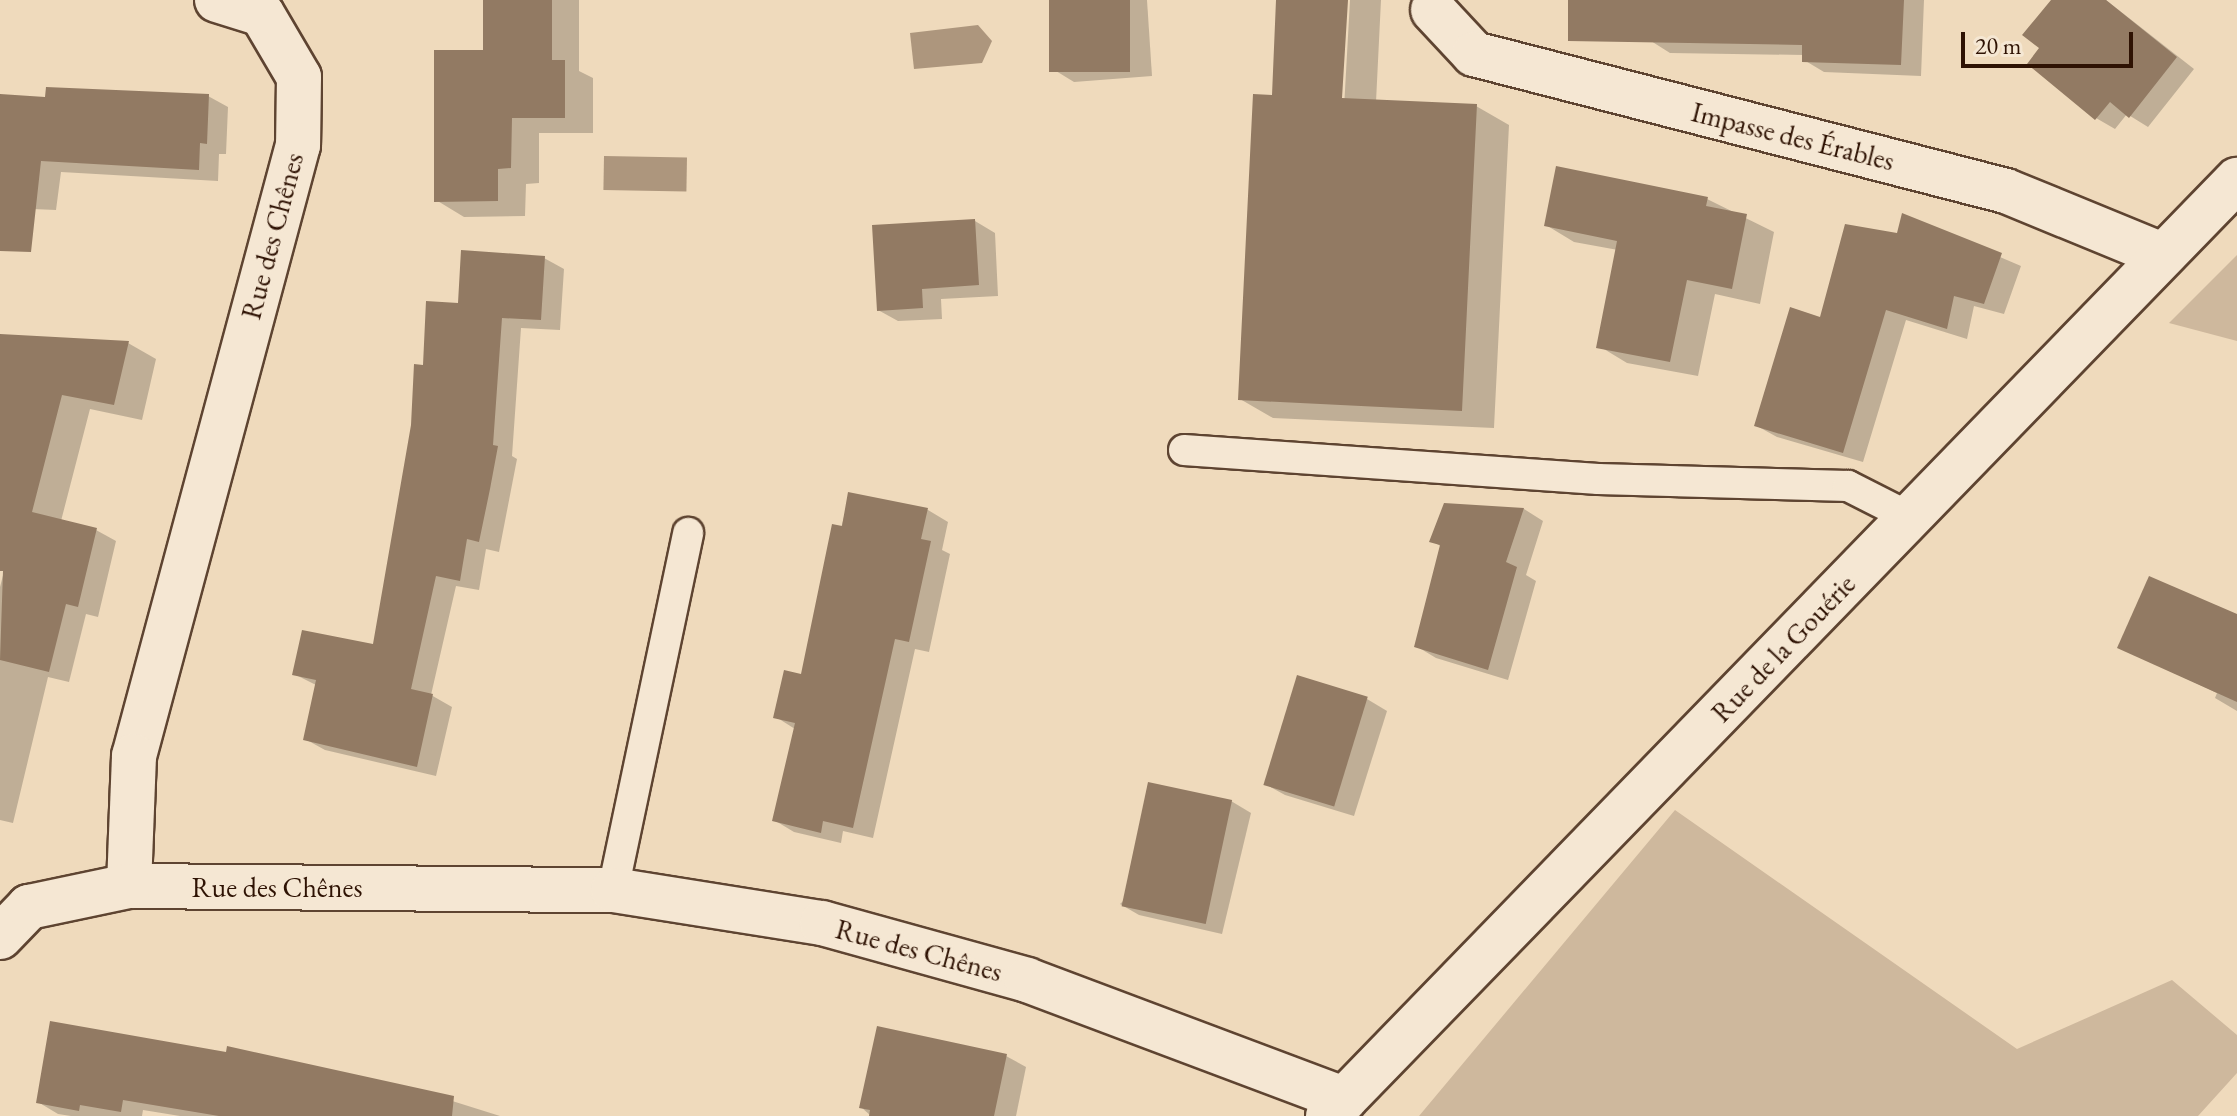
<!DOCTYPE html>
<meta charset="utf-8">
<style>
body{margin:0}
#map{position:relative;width:2237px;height:1116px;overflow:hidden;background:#efdabc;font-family:"EB Garamond",serif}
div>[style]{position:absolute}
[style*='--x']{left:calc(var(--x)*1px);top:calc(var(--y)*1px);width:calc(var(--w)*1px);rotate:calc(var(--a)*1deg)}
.green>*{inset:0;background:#ceb89d}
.water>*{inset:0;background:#ad967d;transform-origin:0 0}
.shadow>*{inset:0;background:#0003}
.building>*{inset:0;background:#927a63;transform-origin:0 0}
.roads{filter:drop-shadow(2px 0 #5e4431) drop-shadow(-2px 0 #5e4431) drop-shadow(0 2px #5e4431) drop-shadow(0 -2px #5e4431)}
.service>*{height:30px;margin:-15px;padding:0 15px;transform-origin:15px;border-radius:15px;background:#f5e7d3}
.minor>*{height:44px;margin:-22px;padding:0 22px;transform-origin:22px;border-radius:22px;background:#f5e7d3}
span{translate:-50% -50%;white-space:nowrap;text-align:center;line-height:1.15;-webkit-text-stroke:6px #f5e7d3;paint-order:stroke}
.street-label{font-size:28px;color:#2e1203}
.scale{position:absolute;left:1961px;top:32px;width:172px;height:36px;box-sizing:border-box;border:4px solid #2e1203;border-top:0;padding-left:10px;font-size:24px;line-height:28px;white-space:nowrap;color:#2e1203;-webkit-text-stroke:6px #f5e7d3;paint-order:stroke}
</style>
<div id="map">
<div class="green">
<i style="clip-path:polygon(2237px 255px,2237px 341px,2169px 323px)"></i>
<i style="clip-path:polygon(1675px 810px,2017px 1049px,2172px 980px,2237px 1035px,2237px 1073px,2198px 1116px,1419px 1116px)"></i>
</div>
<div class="water">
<i style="clip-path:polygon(978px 25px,992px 41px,982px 63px,914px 69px,910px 33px)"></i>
<i style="left:604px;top:156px;width:83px;height:34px;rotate:1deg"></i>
</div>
<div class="shadow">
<i style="clip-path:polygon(485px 0,579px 0,579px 71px,593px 78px,593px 133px,539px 133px,539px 183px,526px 184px,525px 216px,464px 217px,436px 200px,485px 52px)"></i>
<i style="clip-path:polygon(1051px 0,1147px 0,1152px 76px,1074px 82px,1056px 71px)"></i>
<i style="clip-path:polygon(1278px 0,1346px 0,1340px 108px,1344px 108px,1350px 0,1381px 0,1376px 102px,1476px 106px,1509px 125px,1494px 428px,1273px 418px,1240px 399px,1273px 97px)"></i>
<i style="clip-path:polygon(1651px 0,1924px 0,1921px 76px,1824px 72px,1804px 60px,1804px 55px,1670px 53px,1651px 41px)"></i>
<i style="clip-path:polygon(2055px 0,2106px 0,2194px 69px,2148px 127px,2127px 114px,2115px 129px,2096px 118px,2042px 47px)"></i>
<i style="clip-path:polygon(48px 89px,208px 96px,228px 107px,226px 154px,219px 154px,218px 181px,61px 172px,56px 210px,9px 208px,0 203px,0 96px,47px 99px)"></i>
<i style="clip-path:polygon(1707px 199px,1774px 232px,1760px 304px,1715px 294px,1698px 376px,1627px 363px,1599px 346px,1618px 250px,1574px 242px,1546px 225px)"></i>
<i style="clip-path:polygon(1904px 216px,2021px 266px,2004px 314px,1974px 306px,1967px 339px,1906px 320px,1863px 462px,1777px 437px,1757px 426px,1822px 319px,1898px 235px)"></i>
<i style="clip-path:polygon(975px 221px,995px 233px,998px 296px,941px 299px,942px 319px,898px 321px,878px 310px)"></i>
<i style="clip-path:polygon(544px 258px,564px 269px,560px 330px,521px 328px,512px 456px,517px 459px,499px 552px,486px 549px,479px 590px,456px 586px,431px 695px,452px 707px,436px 776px,325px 750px,305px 739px,316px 685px,294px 674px,374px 647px,425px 367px,460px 305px)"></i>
<i style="clip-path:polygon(0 336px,128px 343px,156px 359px,142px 420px,90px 409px,61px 521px,96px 530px,116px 541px,98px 617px,86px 614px,69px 682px,48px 677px,13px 823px,0 820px,0 587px,20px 509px,0 504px)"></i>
<i style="clip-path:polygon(850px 494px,928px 510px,948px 522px,942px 550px,950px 554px,929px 652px,915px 649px,873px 838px,843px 831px,841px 843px,794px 832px,774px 820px,795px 729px,776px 717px,802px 677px)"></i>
<i style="clip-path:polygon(1446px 505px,1524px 509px,1543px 521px,1526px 575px,1536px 581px,1508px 680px,1436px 658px,1416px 646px,1442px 547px,1432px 541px)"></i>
<i style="clip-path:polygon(2237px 617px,2237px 711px,2215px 698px,2217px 693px,2119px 647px)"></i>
<i style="clip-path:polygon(1367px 699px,1387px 711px,1354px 816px,1285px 795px,1265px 784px)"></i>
<i style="clip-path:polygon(1231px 801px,1251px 813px,1222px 934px,1139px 915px,1120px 904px)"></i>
<i style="clip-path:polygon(1006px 1056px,1026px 1067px,1016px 1116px,871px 1116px,861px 1107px)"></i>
<i style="clip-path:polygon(414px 1089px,500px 1116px,180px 1116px,143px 1110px,142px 1116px,71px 1116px,58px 1114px,38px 1102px)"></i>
</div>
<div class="building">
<i style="clip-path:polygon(483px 0,552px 0,552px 60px,565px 60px,565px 118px,512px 118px,511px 168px,498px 169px,498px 201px,434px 202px,434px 50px,483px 50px)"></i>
<i style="left:1049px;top:0;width:81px;height:72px"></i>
<i style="clip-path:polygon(1276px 0,1348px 0,1342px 98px,1477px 104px,1462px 411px,1238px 400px,1253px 94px,1272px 95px)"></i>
<i style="clip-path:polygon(1568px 0,1904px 0,1901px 65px,1802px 62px,1802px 45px,1568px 41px)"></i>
<i style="clip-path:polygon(2051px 0,2106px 0,2177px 57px,2129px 118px,2110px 102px,2095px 120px,2027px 64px,2039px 48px,2022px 35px)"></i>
<i style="clip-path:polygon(46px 87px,209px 94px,207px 144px,200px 143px,199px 170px,41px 161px,31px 252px,0 251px,0 94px,45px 97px)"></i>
<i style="clip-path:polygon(1556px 166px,1708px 197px,1706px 206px,1747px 214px,1732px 289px,1687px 280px,1670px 362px,1596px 348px,1617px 241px,1544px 226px)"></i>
<i style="clip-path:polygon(1902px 213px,2002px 253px,1984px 304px,1954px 296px,1947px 329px,1886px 310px,1843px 453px,1754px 426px,1790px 307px,1820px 317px,1845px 224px,1897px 233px)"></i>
<i style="clip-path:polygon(975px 219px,979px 285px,922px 289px,923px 308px,877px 311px,872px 225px)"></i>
<i style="clip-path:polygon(461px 250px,545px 256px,541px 320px,502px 318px,493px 445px,498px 446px,490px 489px,479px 542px,467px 539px,460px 581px,436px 576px,411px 689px,433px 694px,417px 767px,303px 740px,316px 680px,292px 675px,302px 630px,373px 644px,411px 425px,414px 364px,423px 365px,426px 301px,458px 303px)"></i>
<i style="clip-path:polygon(0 334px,129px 341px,114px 405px,62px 395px,32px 512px,97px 528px,78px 607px,66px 604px,49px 672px,0 660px,3px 571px,0 571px)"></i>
<i style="clip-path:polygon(848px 492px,928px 508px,921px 539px,931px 541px,909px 642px,895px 639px,853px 828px,823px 821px,821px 833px,772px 821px,795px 723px,773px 718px,784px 670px,801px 674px,832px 524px,842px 526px)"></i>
<i style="clip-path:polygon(1444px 503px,1524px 508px,1506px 562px,1517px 567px,1488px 670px,1414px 647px,1440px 545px,1429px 542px)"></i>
<i style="clip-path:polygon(2149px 576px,2237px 614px,2237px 702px,2117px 648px)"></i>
<i style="left:1297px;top:675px;width:74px;height:115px;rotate:17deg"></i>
<i style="left:1148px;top:782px;width:86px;height:127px;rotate:12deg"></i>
<i style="clip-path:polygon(50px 1021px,226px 1052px,227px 1046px,454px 1096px,452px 1116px,219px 1116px,123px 1100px,121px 1112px,80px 1105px,79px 1111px,36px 1103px)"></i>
<i style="clip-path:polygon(877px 1026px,1007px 1054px,994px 1116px,869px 1116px,870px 1110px,859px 1108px)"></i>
</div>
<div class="roads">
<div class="service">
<i style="--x:1184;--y:450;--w:415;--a:4"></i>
<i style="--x:1598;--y:479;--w:250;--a:1.6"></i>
<i style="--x:1848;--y:486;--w:71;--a:26.9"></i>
<i style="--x:613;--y:890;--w:365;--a:-78.1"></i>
</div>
<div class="minor">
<i style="--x:217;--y:0;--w:47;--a:17.3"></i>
<i style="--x:262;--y:14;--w:73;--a:59.6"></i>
<i style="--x:299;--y:77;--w:68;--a:90.8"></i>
<i style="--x:298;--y:145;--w:633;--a:105.02"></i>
<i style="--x:134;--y:756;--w:130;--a:92.2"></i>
<i style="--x:129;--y:886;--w:484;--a:0.5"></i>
<i style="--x:613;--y:890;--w:212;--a:9"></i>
<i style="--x:822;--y:923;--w:213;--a:15.5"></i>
<i style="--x:1027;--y:980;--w:339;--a:20.6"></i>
<i style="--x:1433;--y:10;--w:60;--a:47"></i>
<i style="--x:1474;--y:54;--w:549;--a:14.44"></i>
<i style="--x:2006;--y:191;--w:169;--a:22.3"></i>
<i style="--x:0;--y:937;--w:42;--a:-46"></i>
<i style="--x:29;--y:907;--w:102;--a:-11.9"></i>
<i style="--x:1328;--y:1116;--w:1305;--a:-45.84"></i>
</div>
</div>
<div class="street-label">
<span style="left:1793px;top:136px;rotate:14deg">Impasse des Érables</span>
<span style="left:272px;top:236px;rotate:-75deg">Rue des Chênes</span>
<span style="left:1783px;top:648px;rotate:-46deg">Rue de la Gouérie</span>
<span style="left:277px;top:887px">Rue des Chênes</span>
<span style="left:919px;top:950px;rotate:15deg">Rue des Chênes</span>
</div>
<div class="scale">20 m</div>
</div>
